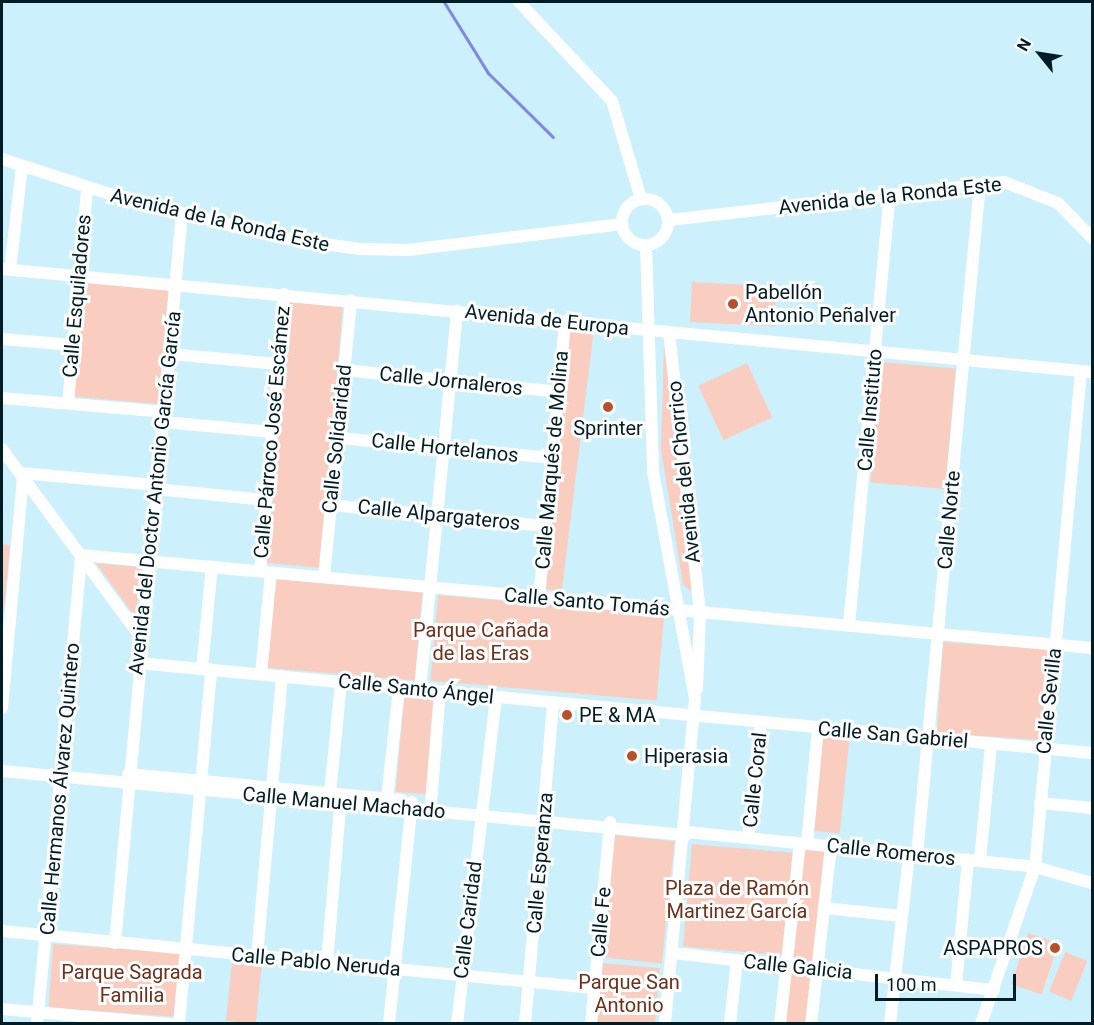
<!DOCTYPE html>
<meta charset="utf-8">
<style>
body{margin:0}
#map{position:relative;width:1094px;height:1025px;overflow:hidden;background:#ccf1fc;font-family:Roboto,sans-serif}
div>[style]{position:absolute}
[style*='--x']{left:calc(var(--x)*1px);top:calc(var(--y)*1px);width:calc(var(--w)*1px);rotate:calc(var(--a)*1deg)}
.green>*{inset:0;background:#f9cec0;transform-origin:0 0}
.stream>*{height:3px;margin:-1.5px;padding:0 1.5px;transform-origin:1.5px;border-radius:1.5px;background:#8288e1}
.minor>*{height:12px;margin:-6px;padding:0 6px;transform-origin:6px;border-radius:6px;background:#fff}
.minor>.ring{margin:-6px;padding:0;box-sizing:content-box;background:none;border:12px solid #fff;border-radius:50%}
.dots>*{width:16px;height:16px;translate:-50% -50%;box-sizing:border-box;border:3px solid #fff;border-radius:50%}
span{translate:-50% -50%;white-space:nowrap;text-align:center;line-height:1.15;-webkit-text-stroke:6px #fff;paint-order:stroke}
.street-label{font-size:20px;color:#001d26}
.poi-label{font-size:20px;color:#001d26}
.left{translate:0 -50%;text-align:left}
.right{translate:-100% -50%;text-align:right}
.park-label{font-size:20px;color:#6f2f18}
.frame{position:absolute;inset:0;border:3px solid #001d26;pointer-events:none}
.north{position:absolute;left:1010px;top:24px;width:60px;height:60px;-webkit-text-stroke:4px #fff;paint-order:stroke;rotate:300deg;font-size:16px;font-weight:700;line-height:24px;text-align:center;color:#001d26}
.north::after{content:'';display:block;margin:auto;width:21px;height:27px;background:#001d26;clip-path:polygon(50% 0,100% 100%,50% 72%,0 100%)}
.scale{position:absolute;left:875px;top:974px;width:141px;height:27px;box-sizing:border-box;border:3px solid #001d26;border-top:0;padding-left:8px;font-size:18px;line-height:21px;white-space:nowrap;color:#001d26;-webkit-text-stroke:4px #fff;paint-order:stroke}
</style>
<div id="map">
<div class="green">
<i style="left:84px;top:278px;width:85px;height:119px;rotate:5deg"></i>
<i style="left:692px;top:282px;width:85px;height:40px;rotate:3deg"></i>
<i style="left:289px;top:302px;width:54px;height:262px;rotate:5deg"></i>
<i style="left:569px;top:327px;width:25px;height:263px;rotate:7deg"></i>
<i style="clip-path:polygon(664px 344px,694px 594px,683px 584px,661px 450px)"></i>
<i style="left:881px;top:362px;width:75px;height:121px;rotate:5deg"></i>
<i style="left:747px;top:363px;width:60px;height:54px;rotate:65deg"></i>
<i style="clip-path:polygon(2px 544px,10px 545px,4px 610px,2px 610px)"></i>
<i style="clip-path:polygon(96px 563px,140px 567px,136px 618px)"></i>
<i style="left:275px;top:579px;width:148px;height:89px;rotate:5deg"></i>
<i style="left:438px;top:595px;width:227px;height:86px;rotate:5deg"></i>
<i style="left:943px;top:642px;width:107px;height:91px;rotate:4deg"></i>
<i style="left:404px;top:696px;width:32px;height:96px;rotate:5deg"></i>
<i style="left:821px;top:733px;width:29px;height:98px;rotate:6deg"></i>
<i style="left:615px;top:835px;width:60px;height:123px;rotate:6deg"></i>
<i style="left:692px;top:844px;width:101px;height:103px;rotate:5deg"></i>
<i style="left:803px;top:848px;width:24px;height:115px;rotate:5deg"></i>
<i style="left:1028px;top:933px;width:32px;height:54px;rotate:18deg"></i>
<i style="left:53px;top:944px;width:129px;height:64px;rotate:4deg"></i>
<i style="left:1065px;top:952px;width:24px;height:43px;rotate:22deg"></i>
<i style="left:232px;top:962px;width:30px;height:59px;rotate:6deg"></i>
<i style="left:602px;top:963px;width:58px;height:61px;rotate:5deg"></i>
<i style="left:789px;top:969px;width:25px;height:55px;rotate:7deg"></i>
</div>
<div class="stream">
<i style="--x:444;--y:2;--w:84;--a:58.2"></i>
<i style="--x:488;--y:73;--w:91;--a:44.6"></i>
</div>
<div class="minor">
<i style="--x:519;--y:2;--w:136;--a:46.8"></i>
<i style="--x:612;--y:101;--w:102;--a:73.5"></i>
<i style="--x:2;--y:159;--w:136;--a:18"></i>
<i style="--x:131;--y:201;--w:163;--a:13.5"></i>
<i style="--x:289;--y:239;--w:72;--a:8"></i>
<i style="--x:360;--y:249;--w:48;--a:1.2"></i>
<i style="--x:408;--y:250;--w:216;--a:-6.9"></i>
<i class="ring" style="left:622px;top:199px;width:34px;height:34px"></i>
<i style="--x:669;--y:220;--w:337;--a:-6.5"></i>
<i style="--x:1004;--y:182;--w:58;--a:21.3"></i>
<i style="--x:1058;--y:203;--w:49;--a:45.8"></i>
<i style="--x:646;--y:245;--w:227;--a:88.2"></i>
<i style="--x:653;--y:472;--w:231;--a:79.5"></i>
<i style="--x:695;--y:699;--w:326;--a:95.3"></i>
<i style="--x:2;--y:269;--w:1095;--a:5.4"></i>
<i style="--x:10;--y:270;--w:105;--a:-83.4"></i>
<i style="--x:669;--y:332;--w:282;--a:83.7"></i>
<i style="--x:700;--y:612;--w:77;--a:92.2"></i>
<i style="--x:2;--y:339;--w:71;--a:4.8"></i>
<i style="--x:170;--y:354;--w:108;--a:5.3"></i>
<i style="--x:344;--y:370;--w:216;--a:5.8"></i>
<i style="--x:2;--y:398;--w:164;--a:4.9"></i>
<i style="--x:68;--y:403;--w:216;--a:-84.9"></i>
<i style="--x:163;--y:422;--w:109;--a:5.2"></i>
<i style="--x:338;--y:438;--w:215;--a:5.3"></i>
<i style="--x:2;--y:449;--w:232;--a:53.6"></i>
<i style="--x:20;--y:473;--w:137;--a:5"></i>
<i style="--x:156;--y:489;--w:111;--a:5.7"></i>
<i style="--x:331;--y:505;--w:216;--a:5.6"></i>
<i style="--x:260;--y:571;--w:278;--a:-85"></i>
<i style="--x:324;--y:577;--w:278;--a:-84.4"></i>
<i style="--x:539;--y:598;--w:278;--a:-84.6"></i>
<i style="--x:849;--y:625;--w:433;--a:-84.6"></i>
<i style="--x:138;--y:663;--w:958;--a:5.39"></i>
<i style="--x:202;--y:669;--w:103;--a:-84.5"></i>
<i style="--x:261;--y:674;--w:102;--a:-84.4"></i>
<i style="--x:420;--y:690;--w:381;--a:-84.4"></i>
<i style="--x:2;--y:708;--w:231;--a:-84.8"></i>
<i style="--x:2;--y:771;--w:687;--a:5.35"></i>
<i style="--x:128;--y:774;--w:275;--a:5.4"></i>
<i style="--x:330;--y:793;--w:112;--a:-84.3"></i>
<i style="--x:387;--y:799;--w:112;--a:-83.8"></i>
<i style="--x:431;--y:803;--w:111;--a:-85.4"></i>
<i style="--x:1040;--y:803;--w:52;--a:5.5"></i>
<i style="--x:687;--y:832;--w:350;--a:5.7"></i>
<i style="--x:1035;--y:867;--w:59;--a:15.7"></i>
<i style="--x:748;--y:838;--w:117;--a:-83.6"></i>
<i style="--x:807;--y:844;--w:117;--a:-84.6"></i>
<i style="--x:917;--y:855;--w:674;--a:-84.64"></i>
<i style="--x:980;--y:861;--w:118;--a:-84.6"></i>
<i style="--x:824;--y:908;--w:78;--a:5.9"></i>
<i style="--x:2;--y:931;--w:595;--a:5.5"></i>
<i style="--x:115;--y:943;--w:733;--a:-84.76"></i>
<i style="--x:673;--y:953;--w:323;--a:6.6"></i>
<i style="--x:257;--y:956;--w:281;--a:-84.9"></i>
<i style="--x:327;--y:963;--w:168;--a:-85.2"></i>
<i style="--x:956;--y:985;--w:126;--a:-84.5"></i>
<i style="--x:2;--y:1009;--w:168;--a:5.1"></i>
<i style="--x:37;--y:1024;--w:471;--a:-84.6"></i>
<i style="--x:81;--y:555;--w:1015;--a:5.26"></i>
<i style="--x:179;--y:1024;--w:356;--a:-84.8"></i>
<i style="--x:389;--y:1024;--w:223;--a:-84.1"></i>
<i style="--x:457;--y:1024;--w:329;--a:-83.2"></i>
<i style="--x:525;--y:1024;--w:322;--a:-85"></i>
<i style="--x:591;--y:1024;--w:203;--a:-84.6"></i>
<i style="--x:730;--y:1024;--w:64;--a:-83.8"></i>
<i style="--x:780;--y:1024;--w:182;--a:-83.7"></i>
<i style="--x:811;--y:1024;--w:179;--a:-83.6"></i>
<i style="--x:890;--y:1024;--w:171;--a:-83.6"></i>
<i style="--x:981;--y:1024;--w:166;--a:-71"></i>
<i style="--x:1035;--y:867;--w:498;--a:-84.7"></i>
</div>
<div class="dots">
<i style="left:733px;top:304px;background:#b8512b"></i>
<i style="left:608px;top:407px;background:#b8512b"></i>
<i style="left:567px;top:715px;background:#b8512b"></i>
<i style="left:632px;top:756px;background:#b8512b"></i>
<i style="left:1055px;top:948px;background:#b8512b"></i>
</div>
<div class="street-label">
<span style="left:890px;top:196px;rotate:-6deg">Avenida de la Ronda Este</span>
<span style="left:220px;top:220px;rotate:13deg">Avenida de la Ronda Este</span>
<span style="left:77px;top:296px;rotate:-85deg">Calle Esquiladores</span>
<span style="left:547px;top:320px;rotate:6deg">Avenida de Europa</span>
<span style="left:451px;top:381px;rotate:6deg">Calle Jornaleros</span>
<span style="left:870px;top:410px;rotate:-85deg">Calle Instituto</span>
<span style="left:272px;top:432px;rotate:-85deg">Calle Párroco José Escámez</span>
<span style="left:337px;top:439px;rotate:-84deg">Calle Solidaridad</span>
<span style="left:445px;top:448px;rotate:6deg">Calle Hortelanos</span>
<span style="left:552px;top:460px;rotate:-85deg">Calle Marqués de Molina</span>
<span style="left:684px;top:472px;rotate:-96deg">Avenida del Chorrico</span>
<span style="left:155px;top:493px;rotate:-84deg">Avenida del Doctor Antonio García García</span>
<span style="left:439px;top:515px;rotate:6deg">Calle Alpargateros</span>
<span style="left:949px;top:520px;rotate:-85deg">Calle Norte</span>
<span style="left:587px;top:602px;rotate:5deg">Calle Santo Tomás</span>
<span style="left:416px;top:689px;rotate:6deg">Calle Santo Ángel</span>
<span style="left:1049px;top:701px;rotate:-84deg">Calle Sevilla</span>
<span style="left:893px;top:735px;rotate:5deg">Calle San Gabriel</span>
<span style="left:755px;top:780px;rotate:-84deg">Calle Coral</span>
<span style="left:60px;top:789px;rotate:-85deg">Calle Hermanos Álvarez Quintero</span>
<span style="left:344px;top:803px;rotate:5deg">Calle Manuel Machado</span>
<span style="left:891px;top:852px;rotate:6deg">Calle Romeros</span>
<span style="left:540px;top:863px;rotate:-85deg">Calle Esperanza</span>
<span style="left:468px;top:920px;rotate:-83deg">Calle Caridad</span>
<span style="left:601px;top:922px;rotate:-85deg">Calle Fe</span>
<span style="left:316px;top:962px;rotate:5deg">Calle Pablo Neruda</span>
<span style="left:798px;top:967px;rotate:6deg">Calle Galicia</span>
</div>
<div class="poi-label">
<span class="left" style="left:745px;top:304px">Pabellón<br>Antonio Peñalver</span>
<span style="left:608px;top:428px">Sprinter</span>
<span class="left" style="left:579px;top:715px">PE &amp; MA</span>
<span class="left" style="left:644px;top:756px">Hiperasia</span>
<span class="right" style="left:1043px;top:948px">ASPAPROS</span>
</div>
<div class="park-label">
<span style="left:481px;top:642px">Parque Cañada<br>de las Eras</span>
<span style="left:737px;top:900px">Plaza de Ramón<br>Martinez García</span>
<span style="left:132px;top:984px">Parque Sagrada<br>Familia</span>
<span style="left:629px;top:994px">Parque San<br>Antonio</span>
</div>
<div class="frame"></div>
<div class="north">N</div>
<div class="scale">100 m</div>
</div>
